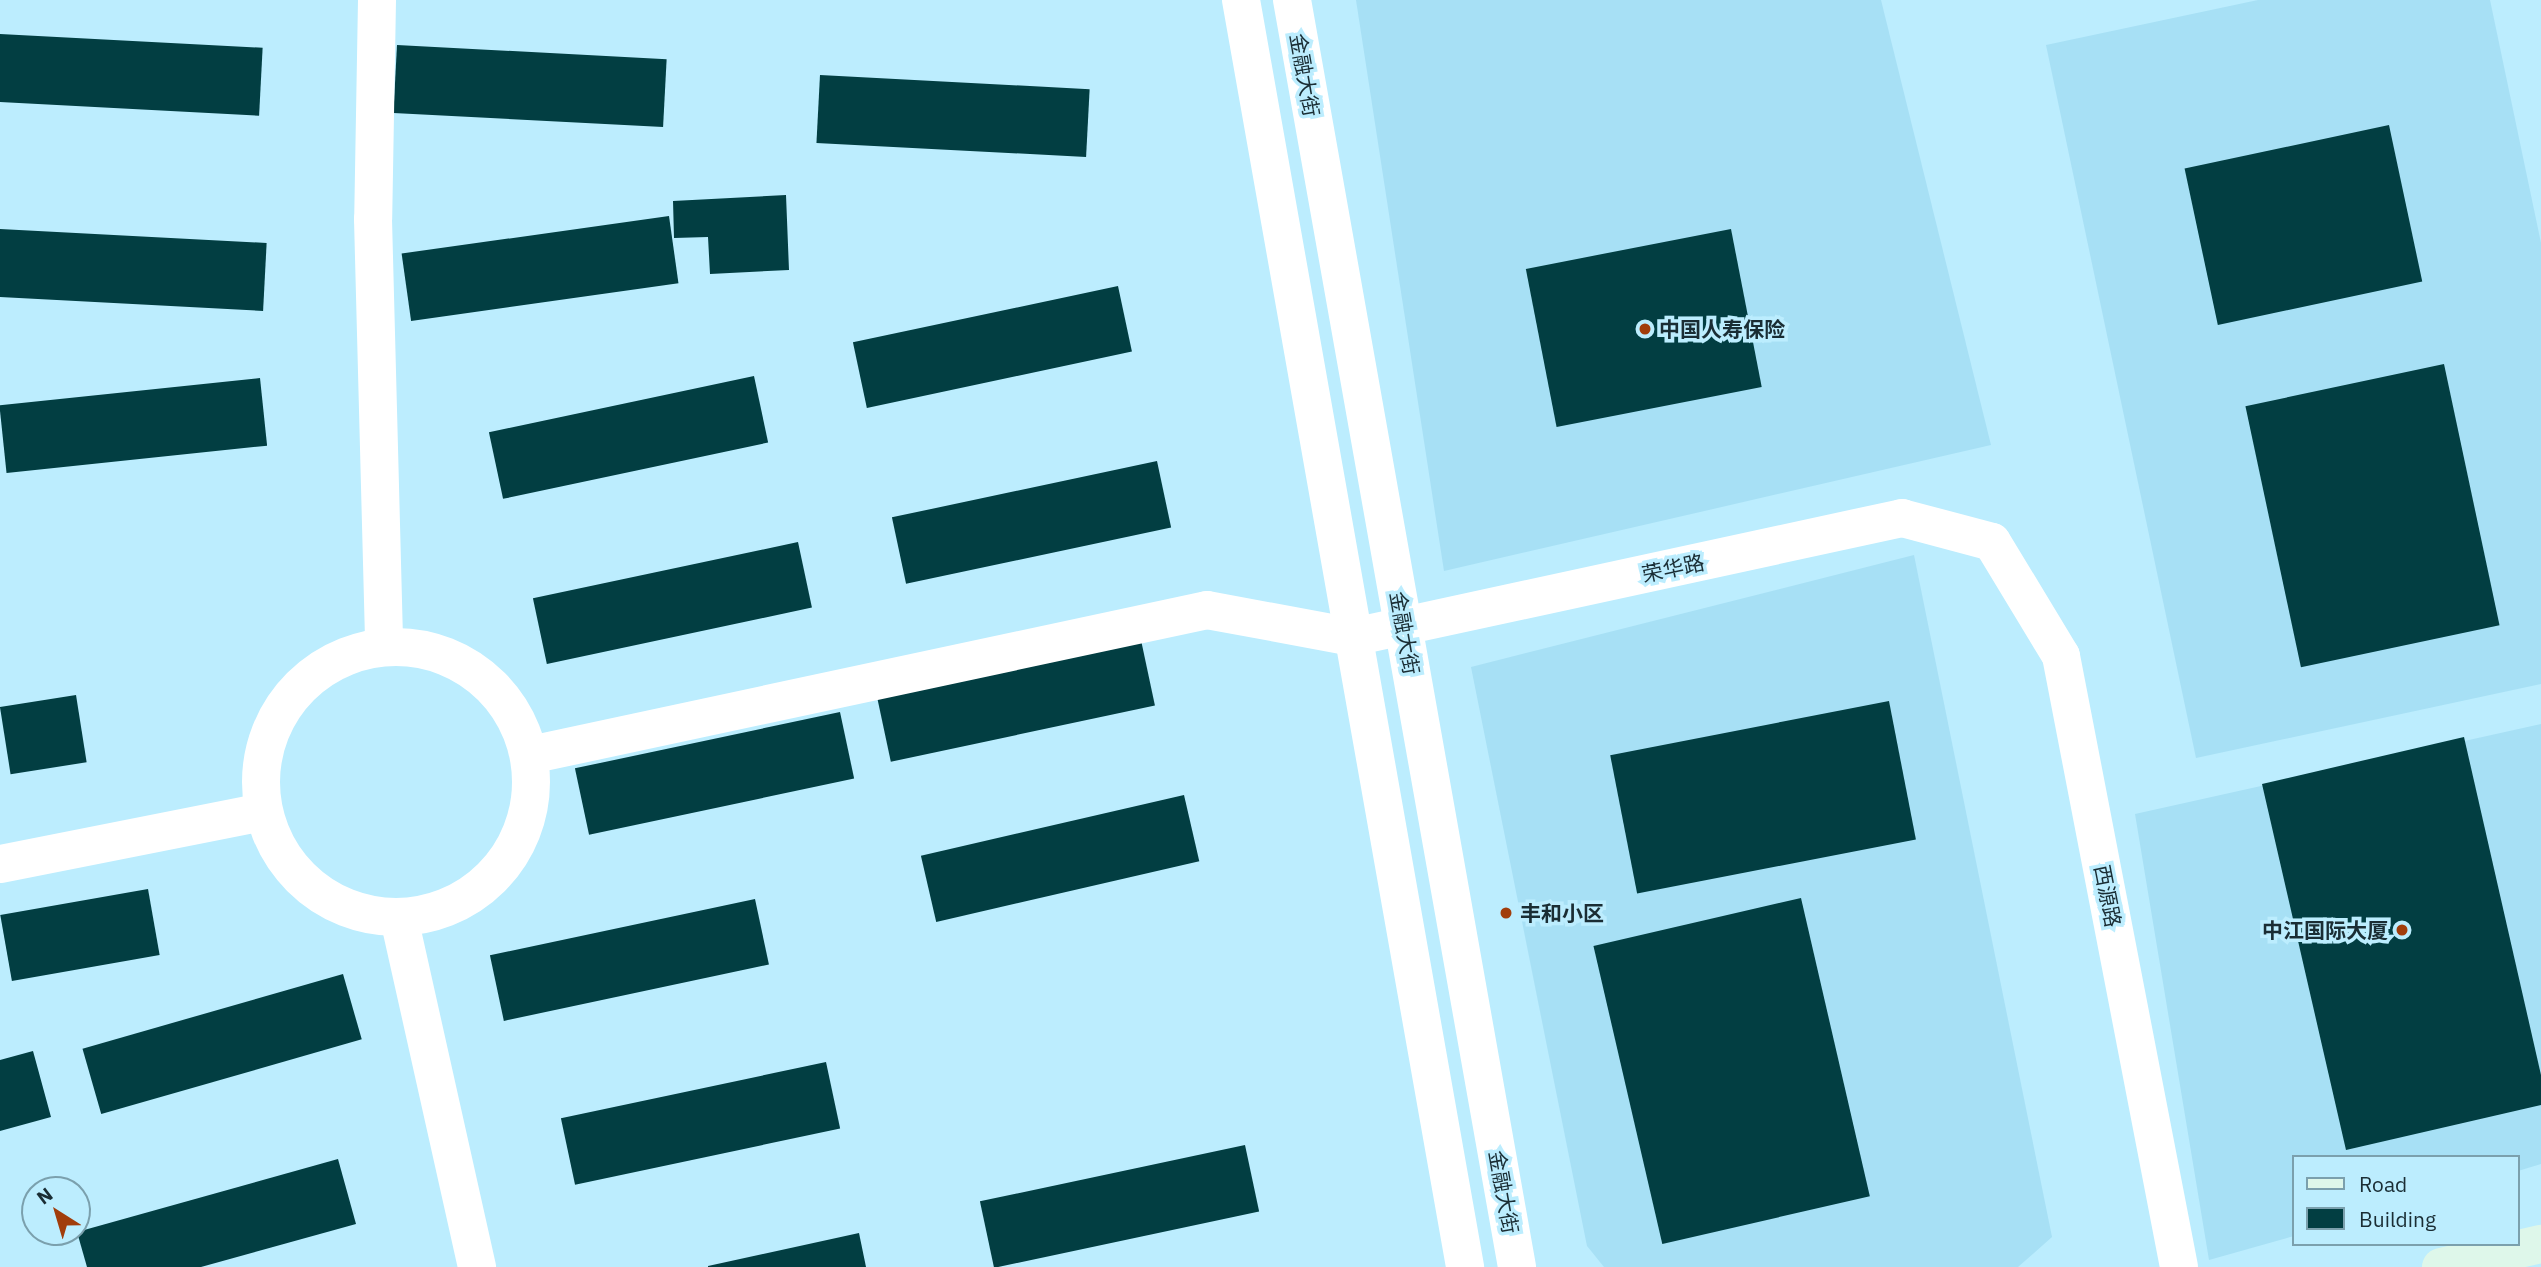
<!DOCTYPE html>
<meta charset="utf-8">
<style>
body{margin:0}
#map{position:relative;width:2541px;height:1267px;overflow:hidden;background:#bcedfe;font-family:"IBM Plex Sans","Noto Sans SC",sans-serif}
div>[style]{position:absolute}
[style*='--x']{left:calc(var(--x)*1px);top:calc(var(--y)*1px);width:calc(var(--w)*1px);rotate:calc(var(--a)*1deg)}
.built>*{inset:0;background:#a7e0f5}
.building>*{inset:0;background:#023e42;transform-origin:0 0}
.minor>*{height:38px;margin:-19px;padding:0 19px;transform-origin:19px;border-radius:19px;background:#fff}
.minor>.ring{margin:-19px;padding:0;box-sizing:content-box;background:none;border:38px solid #fff;border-radius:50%}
.tertiary>*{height:38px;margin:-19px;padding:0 19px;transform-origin:19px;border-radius:19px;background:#fff}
.secondary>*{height:38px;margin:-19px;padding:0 19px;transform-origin:19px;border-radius:19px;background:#def7ea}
.dots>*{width:19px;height:19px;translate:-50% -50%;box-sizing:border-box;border:4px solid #bcedfe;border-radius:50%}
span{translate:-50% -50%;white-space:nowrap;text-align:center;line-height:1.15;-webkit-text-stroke:7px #bcedfe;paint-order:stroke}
.street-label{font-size:21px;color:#1a2d34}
.poi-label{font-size:21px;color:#1a2d34;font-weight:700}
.left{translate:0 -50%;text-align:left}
.right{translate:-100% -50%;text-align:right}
.legend{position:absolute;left:2292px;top:1155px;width:228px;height:91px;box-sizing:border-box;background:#bcedfe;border:2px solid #7ba0ad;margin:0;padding:9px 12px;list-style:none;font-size:21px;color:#1a2d34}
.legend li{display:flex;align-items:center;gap:14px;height:35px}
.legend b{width:35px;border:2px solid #7ba0ad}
.north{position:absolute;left:21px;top:1176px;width:70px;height:70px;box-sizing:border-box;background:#bcedfe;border:2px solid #7ba0ad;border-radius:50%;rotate:323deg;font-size:19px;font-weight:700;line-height:28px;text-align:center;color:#1a2d34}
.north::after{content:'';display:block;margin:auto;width:24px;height:32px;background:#a13d0b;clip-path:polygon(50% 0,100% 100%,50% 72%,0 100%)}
</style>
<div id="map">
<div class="built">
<i style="clip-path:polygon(1356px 0,1881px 0,1991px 445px,1444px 571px)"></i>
<i style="clip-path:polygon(2258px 0,2490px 0,2541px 243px,2541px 684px,2196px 758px,2046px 45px)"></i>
<i style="clip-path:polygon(1914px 555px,2052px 1237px,2018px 1267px,1604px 1267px,1587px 1246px,1471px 667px)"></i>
<i style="clip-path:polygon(2541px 724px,2541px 1164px,2518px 1171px,2518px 1157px,2294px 1157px,2294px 1236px,2209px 1260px,2135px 814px)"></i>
</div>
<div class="building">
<i style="left:0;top:34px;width:263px;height:68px;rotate:3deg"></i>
<i style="left:397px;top:45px;width:270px;height:68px;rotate:3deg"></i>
<i style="left:820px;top:75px;width:270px;height:68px;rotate:3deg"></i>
<i style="left:2389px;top:125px;width:160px;height:209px;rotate:78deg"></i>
<i style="clip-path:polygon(786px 195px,789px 270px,710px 274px,708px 237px,674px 238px,673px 201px)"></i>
<i style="left:669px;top:216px;width:68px;height:270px;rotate:82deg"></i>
<i style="left:0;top:229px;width:267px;height:68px;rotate:3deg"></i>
<i style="left:1731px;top:229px;width:161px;height:209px;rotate:79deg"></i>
<i style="left:1118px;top:286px;width:67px;height:271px;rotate:78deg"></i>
<i style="left:2444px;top:364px;width:267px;height:203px;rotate:78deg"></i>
<i style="left:754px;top:376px;width:68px;height:271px;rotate:78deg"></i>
<i style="left:260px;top:378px;width:68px;height:262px;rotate:84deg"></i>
<i style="left:1157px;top:461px;width:68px;height:271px;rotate:78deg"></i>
<i style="left:798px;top:542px;width:67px;height:271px;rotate:78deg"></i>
<i style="left:1141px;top:640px;width:67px;height:270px;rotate:78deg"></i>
<i style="left:76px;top:695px;width:68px;height:77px;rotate:81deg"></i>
<i style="left:1889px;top:701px;width:141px;height:284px;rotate:79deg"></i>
<i style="left:840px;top:712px;width:68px;height:271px;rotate:78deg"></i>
<i style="clip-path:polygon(2464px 737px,2541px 1075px,2541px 1105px,2346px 1150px,2262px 784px)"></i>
<i style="left:1184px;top:795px;width:68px;height:270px;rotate:77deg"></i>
<i style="left:148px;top:889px;width:67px;height:150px;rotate:80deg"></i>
<i style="left:1801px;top:898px;width:306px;height:213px;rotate:77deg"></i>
<i style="left:755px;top:899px;width:67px;height:271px;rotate:78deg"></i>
<i style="left:343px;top:974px;width:68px;height:271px;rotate:74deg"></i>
<i style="clip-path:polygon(33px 1051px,51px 1117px,0 1131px,0 1060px)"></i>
<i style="left:826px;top:1062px;width:68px;height:271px;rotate:78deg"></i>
<i style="left:1245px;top:1145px;width:68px;height:271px;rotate:78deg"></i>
<i style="clip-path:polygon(338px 1159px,356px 1224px,201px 1267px,87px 1267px,77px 1232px)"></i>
<i style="clip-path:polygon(859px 1233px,866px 1267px,708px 1267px,708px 1266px)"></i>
</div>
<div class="minor">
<i style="--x:377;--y:0;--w:219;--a:91"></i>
<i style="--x:373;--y:219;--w:427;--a:88.5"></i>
<i class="ring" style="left:261px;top:647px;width:232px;height:232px"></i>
<i style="--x:530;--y:755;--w:692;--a:-12.09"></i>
<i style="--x:1207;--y:610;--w:148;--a:10.5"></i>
<i style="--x:0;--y:864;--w:267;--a:-11.2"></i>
<i style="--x:399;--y:918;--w:358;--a:77.4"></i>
</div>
<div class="tertiary">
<i style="--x:1241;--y:0;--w:1287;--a:79.97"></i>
<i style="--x:1292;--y:0;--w:1287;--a:79.93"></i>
<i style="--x:1353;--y:637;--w:562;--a:-12.23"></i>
<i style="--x:1902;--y:518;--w:93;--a:14.9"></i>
<i style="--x:1992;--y:542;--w:133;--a:58.8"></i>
<i style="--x:2061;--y:656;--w:622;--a:79.07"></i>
</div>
<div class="secondary">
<i style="--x:2441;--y:1267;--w:103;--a:-13"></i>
</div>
<div class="dots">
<i style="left:1645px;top:329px;background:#a13d0b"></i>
<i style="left:1506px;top:913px;background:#a13d0b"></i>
<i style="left:2402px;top:930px;background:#a13d0b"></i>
</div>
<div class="street-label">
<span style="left:1305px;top:75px;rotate:80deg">金融大街</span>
<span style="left:1673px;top:568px;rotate:-12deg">荣华路</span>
<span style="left:1405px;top:633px;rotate:80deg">金融大街</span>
<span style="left:2108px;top:896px;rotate:79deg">西源路</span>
<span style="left:1504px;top:1192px;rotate:80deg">金融大街</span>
</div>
<div class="poi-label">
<span class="left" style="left:1659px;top:329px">中国人寿保险</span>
<span class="left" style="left:1520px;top:913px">丰和小区</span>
<span class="right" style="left:2388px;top:930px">中江国际大厦</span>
</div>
<ul class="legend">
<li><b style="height:9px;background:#def7ea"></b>Road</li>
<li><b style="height:19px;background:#023e42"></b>Building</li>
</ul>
<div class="north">N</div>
</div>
